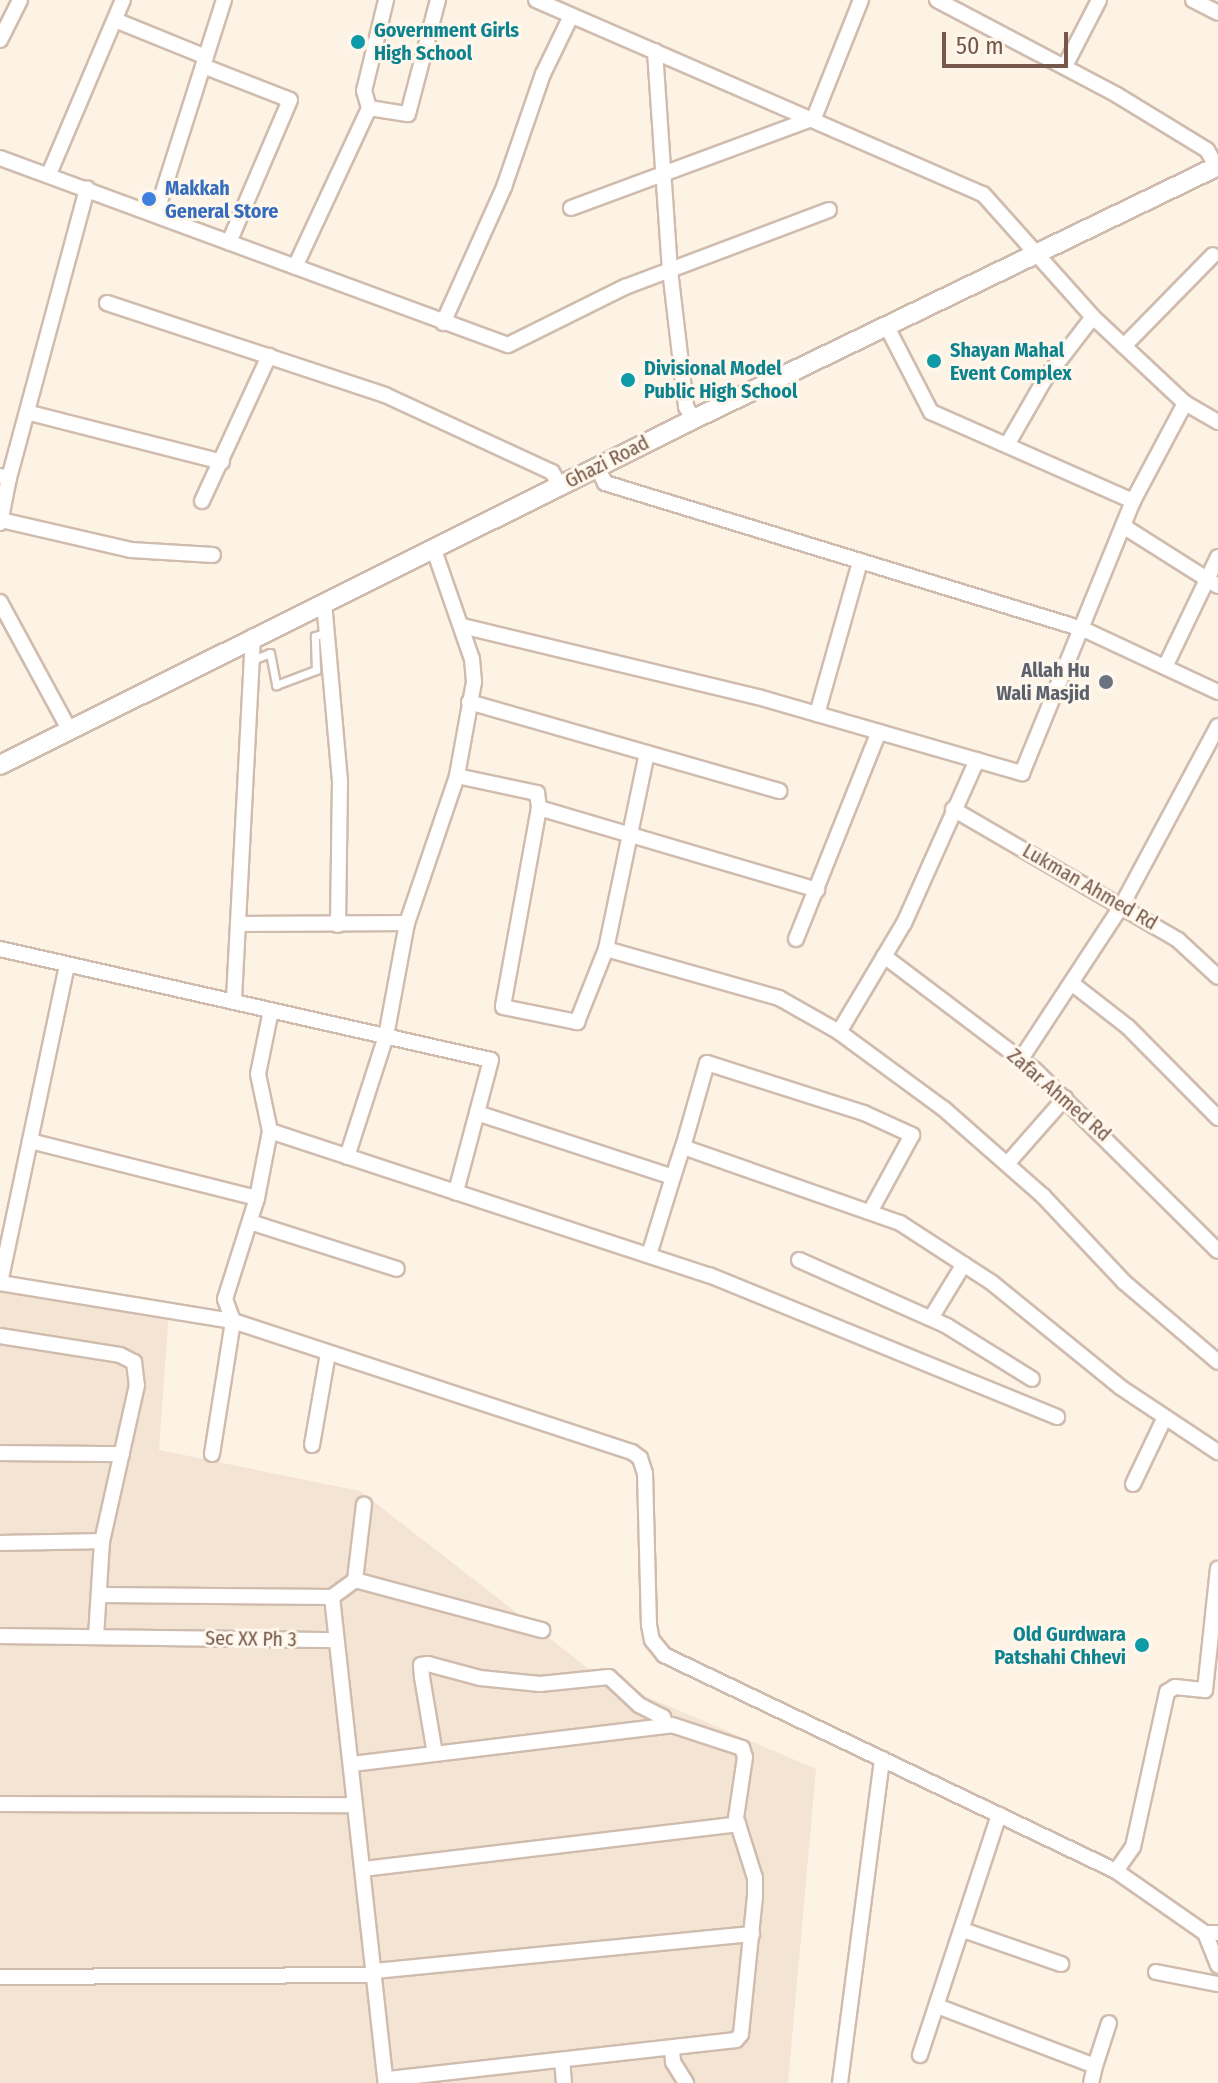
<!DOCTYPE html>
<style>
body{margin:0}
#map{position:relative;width:1218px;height:2083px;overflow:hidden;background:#fcf3e5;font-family:"Fira Sans Condensed",sans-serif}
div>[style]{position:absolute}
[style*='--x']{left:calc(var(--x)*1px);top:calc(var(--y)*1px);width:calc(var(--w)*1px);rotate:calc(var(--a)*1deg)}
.residential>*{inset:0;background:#f4e4d3}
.roads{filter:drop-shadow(2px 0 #d0bcae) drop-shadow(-2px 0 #d0bcae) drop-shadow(0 2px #d0bcae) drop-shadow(0 -2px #d0bcae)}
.service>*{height:7px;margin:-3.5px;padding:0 3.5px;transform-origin:3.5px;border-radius:3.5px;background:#fff}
.minor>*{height:14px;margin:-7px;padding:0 7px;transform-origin:7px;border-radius:7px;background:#fff}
.secondary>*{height:18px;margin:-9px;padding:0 9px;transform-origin:9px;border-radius:9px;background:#fff}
.dots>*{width:22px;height:22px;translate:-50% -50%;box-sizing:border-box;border:4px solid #fff7eb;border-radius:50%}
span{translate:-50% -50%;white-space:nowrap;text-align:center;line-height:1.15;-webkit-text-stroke:6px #fff7eb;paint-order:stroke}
.culture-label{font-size:20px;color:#0d838f;font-weight:700}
.left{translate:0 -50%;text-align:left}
.right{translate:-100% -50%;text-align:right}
.shop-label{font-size:20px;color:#366cbe;font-weight:700}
.street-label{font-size:20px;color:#75584a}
.worship-label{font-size:20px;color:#5b616d;font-weight:700}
.scale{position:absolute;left:942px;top:32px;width:126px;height:36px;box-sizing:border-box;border:4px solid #75584a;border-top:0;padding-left:10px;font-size:24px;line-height:28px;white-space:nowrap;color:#75584a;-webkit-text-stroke:6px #fff7eb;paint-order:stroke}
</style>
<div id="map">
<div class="residential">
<i style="clip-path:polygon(0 1283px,169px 1311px,159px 1450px,360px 1491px,598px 1676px,816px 1769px,788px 2083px,0 2083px)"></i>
</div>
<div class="roads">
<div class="service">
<i style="--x:255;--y:659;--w:16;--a:-22"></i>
<i style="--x:270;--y:653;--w:33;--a:79"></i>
<i style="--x:276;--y:685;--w:43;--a:-20.6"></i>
<i style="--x:316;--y:670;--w:34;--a:-92"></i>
<i style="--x:315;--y:636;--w:14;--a:-17"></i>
</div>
<div class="minor">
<i style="--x:536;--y:0;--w:487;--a:23.5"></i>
<i style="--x:983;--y:194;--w:165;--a:48.2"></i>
<i style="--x:1093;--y:317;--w:126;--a:43.1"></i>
<i style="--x:1185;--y:403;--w:38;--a:30"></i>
<i style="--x:937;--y:0;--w:204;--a:27.8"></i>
<i style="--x:1117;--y:95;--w:105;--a:31.4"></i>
<i style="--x:1207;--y:150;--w:22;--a:60"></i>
<i style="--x:1193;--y:0;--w:28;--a:27"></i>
<i style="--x:115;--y:20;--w:98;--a:22.1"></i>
<i style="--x:0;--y:40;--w:45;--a:-63.4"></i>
<i style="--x:655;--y:51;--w:220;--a:86.1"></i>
<i style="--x:670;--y:270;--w:138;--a:83.3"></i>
<i style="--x:686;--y:407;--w:14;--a:56"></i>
<i style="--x:203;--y:66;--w:93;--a:21.3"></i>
<i style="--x:290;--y:100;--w:155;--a:113.2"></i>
<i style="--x:1065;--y:66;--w:74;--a:-62.7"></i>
<i style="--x:369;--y:108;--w:18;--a:-106"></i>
<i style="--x:364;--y:91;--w:94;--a:-76.4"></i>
<i style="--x:0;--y:158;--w:541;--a:20.21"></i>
<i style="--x:508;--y:345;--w:131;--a:-26.4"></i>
<i style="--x:625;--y:287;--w:218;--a:-20.7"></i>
<i style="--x:49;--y:174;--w:189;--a:-67"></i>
<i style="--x:571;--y:208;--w:259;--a:-20.3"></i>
<i style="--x:814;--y:118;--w:127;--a:-68.3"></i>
<i style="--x:156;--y:214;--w:225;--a:-72.4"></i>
<i style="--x:295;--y:267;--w:175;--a:-65"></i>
<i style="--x:369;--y:108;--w:39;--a:9"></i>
<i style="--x:408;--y:114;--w:118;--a:-75.3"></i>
<i style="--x:107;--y:303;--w:293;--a:18.3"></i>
<i style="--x:385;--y:395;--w:184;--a:24.8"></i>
<i style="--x:552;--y:472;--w:16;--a:60"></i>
<i style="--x:443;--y:323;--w:149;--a:-65.8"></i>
<i style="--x:504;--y:187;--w:120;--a:-71"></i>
<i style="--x:543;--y:74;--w:64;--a:-64.2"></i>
<i style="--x:886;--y:325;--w:98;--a:62.7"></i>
<i style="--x:931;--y:412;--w:221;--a:23.8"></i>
<i style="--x:1124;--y:346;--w:127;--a:-45.6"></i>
<i style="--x:30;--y:413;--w:198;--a:14.3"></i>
<i style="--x:1007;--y:445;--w:76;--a:-60.1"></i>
<i style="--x:1045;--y:379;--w:78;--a:-52.3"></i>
<i style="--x:597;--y:467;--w:18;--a:63"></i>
<i style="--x:605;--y:483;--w:500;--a:17"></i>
<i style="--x:1083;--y:629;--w:149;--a:25"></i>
<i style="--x:9;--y:478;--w:300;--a:-74.9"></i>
<i style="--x:202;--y:501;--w:160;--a:-65.2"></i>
<i style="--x:1;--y:520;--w:133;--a:13"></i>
<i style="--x:131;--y:550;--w:82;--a:3.5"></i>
<i style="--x:0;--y:523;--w:46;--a:-78.7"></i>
<i style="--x:9;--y:478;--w:9;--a:-167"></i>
<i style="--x:1123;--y:526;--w:112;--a:32.3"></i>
<i style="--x:434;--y:550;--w:115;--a:70.8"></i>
<i style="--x:472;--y:659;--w:23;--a:85"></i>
<i style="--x:474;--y:682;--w:96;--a:100.3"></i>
<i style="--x:457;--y:776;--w:82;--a:12"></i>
<i style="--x:537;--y:793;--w:15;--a:82"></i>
<i style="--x:539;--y:808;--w:202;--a:100.3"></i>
<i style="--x:503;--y:1007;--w:76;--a:11.5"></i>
<i style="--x:577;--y:1022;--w:79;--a:-68.3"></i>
<i style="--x:606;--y:949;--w:200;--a:-78.2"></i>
<i style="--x:0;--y:602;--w:147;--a:61.5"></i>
<i style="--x:324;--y:602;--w:180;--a:84.9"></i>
<i style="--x:340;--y:781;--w:144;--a:90.8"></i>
<i style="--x:462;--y:626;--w:304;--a:13.5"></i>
<i style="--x:758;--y:697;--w:275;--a:16.1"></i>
<i style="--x:1022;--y:773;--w:294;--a:-67.8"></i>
<i style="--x:1133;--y:501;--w:111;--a:-62"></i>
<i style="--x:1165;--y:667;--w:122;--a:-64.3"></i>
<i style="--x:469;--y:702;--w:323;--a:16"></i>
<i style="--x:817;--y:714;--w:158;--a:-74.2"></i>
<i style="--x:977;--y:760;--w:179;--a:114.1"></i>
<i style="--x:904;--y:923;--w:127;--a:120.8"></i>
<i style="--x:839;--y:1032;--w:130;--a:36.3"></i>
<i style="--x:944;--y:1109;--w:132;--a:41.3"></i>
<i style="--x:1043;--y:1196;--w:118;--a:46.7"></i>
<i style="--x:1124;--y:1282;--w:123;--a:40.4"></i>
<i style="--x:539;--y:808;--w:290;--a:16.4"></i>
<i style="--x:953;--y:809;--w:260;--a:30.2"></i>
<i style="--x:1178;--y:940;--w:54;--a:42.8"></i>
<i style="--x:407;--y:923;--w:155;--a:-71.2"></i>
<i style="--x:241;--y:924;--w:166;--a:-0.3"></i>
<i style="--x:407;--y:923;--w:115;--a:100.5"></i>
<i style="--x:386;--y:1036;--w:127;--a:107.9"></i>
<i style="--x:796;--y:939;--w:223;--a:-68.2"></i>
<i style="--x:0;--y:949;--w:503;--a:12.74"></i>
<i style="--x:491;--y:1060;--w:137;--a:104.9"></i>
<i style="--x:606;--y:949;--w:180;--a:15.8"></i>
<i style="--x:779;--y:998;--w:69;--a:29.5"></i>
<i style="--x:884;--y:956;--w:189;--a:37.1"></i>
<i style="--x:1035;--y:1070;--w:257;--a:44.7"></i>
<i style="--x:1074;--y:985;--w:68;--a:37.9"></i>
<i style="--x:1128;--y:1027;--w:128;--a:45.3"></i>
<i style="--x:234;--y:999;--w:363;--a:-87"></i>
<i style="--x:1021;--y:1059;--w:184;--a:-56.7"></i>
<i style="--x:1122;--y:905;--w:203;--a:-61.8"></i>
<i style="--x:477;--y:1113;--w:206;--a:18.1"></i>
<i style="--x:673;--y:1177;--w:32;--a:-72"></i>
<i style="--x:683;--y:1147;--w:230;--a:19.3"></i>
<i style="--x:900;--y:1223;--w:108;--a:33"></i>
<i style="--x:991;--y:1282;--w:166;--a:39.1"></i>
<i style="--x:1120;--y:1387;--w:118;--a:33.6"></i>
<i style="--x:270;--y:1131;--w:462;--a:18.2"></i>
<i style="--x:709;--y:1275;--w:376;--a:22.2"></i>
<i style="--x:30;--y:1141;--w:234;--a:14.1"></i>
<i style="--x:683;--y:1147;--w:87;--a:-74.1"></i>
<i style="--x:707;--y:1063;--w:165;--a:17.7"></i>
<i style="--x:864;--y:1113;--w:53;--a:24.6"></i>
<i style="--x:912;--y:1135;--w:88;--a:118.6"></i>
<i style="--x:1007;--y:1164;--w:88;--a:-48.7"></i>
<i style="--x:250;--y:1222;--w:154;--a:17.7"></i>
<i style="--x:649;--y:1255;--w:82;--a:-72.9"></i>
<i style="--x:799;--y:1260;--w:162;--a:24"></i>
<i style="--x:947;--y:1326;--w:100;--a:31.9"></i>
<i style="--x:0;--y:1283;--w:236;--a:9.3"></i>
<i style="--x:233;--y:1321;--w:420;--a:18.2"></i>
<i style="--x:632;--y:1452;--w:10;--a:37"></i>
<i style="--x:640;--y:1458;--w:16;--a:72"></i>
<i style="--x:645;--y:1473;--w:152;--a:88.5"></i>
<i style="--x:649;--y:1625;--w:15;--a:79"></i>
<i style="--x:652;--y:1640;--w:19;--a:51"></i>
<i style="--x:664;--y:1655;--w:501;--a:25.54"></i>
<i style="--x:1116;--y:1871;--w:108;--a:34.9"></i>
<i style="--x:1205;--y:1933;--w:13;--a:0"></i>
<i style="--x:0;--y:1283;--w:325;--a:-78.1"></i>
<i style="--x:931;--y:1318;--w:63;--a:-58.6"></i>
<i style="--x:0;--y:1336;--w:121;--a:9"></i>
<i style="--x:120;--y:1355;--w:16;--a:27"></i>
<i style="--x:134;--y:1362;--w:23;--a:83"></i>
<i style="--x:137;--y:1385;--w:160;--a:102.6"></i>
<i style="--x:102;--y:1541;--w:96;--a:93.6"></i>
<i style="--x:312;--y:1445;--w:93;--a:-80.1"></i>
<i style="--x:0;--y:1453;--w:122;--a:0.5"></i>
<i style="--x:212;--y:1454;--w:135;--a:-81"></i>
<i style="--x:233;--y:1321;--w:23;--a:-110"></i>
<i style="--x:225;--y:1299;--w:106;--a:-72.4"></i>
<i style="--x:257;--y:1198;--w:68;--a:-79"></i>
<i style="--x:270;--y:1131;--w:58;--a:-101.9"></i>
<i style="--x:258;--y:1074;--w:65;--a:-78.5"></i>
<i style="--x:1133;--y:1484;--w:74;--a:-64.5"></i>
<i style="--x:0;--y:1543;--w:102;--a:-1.1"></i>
<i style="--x:355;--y:1580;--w:76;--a:-83.2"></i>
<i style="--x:101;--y:1595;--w:231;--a:0.5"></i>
<i style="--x:332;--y:1597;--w:29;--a:-36"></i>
<i style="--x:355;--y:1580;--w:194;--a:15"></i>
<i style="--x:332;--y:1597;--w:489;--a:83.7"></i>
<i style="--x:0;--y:1636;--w:336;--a:0.7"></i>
<i style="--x:435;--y:1754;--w:78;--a:-99.6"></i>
<i style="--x:422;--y:1677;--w:12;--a:-95"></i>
<i style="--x:421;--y:1665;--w:7;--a:-8"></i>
<i style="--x:428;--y:1664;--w:54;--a:15.1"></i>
<i style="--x:480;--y:1678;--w:60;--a:5.7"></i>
<i style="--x:540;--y:1684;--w:69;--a:-5.8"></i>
<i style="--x:609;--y:1677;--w:41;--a:43"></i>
<i style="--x:639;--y:1705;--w:27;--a:27"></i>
<i style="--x:663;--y:1717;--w:9;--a:72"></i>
<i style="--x:352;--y:1764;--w:322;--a:-6.9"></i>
<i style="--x:672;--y:1725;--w:74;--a:18.2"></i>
<i style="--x:742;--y:1748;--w:9;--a:72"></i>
<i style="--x:745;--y:1757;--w:62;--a:98.4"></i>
<i style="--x:736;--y:1818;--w:63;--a:72.4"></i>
<i style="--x:755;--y:1878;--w:18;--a:90"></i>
<i style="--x:755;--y:1896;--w:139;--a:95.8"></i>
<i style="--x:741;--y:2034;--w:8;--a:130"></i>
<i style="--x:736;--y:2040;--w:352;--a:173.6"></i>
<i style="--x:0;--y:1804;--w:355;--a:0.2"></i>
<i style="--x:363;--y:1869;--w:378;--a:-6.8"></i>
<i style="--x:1116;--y:1871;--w:29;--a:-55"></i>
<i style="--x:1133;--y:1847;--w:159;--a:-77.6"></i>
<i style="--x:1167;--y:1692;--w:9;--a:-32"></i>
<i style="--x:1175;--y:1687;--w:30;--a:6"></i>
<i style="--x:1205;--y:1690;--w:122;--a:-83.9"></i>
<i style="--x:963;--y:1930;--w:104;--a:19.1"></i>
<i style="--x:1205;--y:1933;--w:35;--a:68"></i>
<i style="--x:374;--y:1971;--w:380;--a:-5.6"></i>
<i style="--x:1156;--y:1972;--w:63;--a:11"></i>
<i style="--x:0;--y:1977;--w:374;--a:-0.3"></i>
<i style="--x:937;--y:2006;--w:169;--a:20.8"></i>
<i style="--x:1095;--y:2066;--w:17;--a:103"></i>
<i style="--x:672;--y:2050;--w:12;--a:85"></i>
<i style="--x:673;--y:2062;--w:25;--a:58"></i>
<i style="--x:920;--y:2055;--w:253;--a:-71.8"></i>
<i style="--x:562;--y:2060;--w:23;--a:85"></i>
<i style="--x:1095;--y:2066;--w:45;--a:-72"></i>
<i style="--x:840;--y:2083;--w:327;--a:-82.6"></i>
</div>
<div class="secondary">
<i style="--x:0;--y:765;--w:775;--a:-26.5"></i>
<i style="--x:694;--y:419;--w:582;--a:-25.77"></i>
</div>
</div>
<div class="dots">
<i style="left:358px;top:42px;background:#0f9aa8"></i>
<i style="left:149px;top:199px;background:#3f7fe0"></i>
<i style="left:934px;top:361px;background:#0f9aa8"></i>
<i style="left:628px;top:380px;background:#0f9aa8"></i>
<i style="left:1106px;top:682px;background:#6b7280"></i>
<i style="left:1142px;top:1645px;background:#0f9aa8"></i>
</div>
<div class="culture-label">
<span class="left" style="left:374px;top:42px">Government Girls<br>High School</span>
<span class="left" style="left:950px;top:362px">Shayan Mahal<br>Event Complex</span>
<span class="left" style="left:644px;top:380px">Divisional Model<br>Public High School</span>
<span class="right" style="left:1126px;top:1646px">Old Gurdwara<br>Patshahi Chhevi</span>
</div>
<div class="shop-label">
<span class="left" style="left:165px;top:200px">Makkah<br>General Store</span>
</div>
<div class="street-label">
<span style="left:607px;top:462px;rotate:-27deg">Ghazi Road</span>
<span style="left:1090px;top:887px;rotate:30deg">Lukman Ahmed Rd</span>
<span style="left:1059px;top:1095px;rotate:41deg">Zafar Ahmed Rd</span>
<span style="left:251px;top:1639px;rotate:1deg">Sec XX Ph 3</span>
</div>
<div class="worship-label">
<span class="right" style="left:1090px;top:682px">Allah Hu<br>Wali Masjid</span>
</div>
<div class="scale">50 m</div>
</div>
